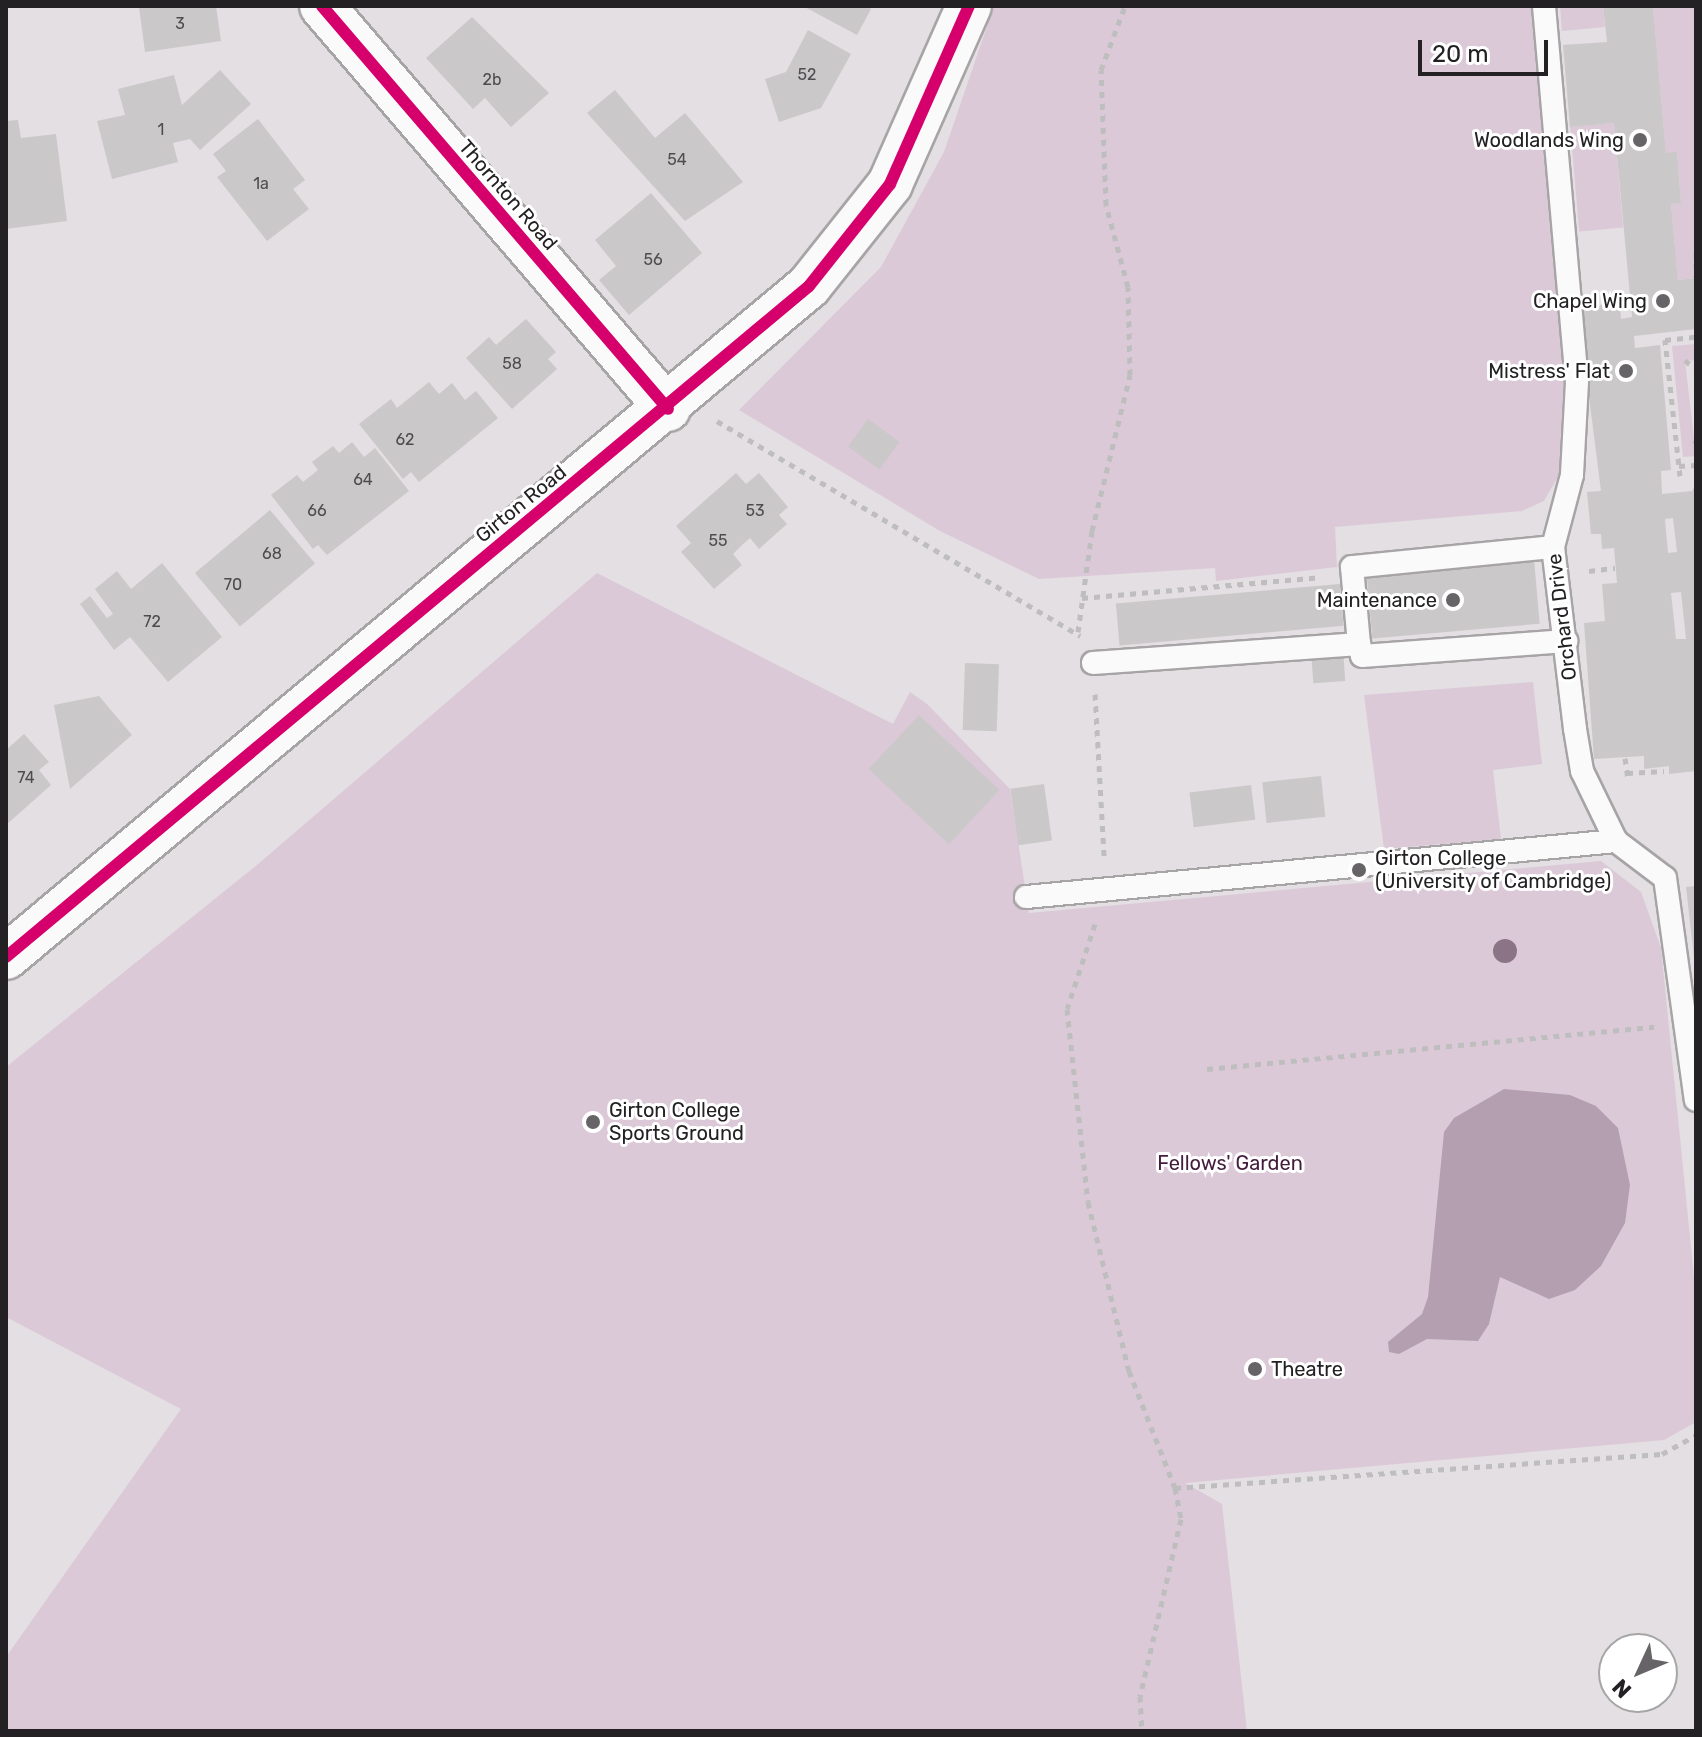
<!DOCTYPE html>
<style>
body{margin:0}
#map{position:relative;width:1702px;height:1737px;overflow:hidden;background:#e3dfe2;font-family:Rubik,sans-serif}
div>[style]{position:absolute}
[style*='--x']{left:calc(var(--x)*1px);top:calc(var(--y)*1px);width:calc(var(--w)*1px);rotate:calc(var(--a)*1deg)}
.green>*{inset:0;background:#dcc9d8;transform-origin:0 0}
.water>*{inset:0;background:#b49fb0}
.building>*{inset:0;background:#cbc8ca;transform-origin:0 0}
.path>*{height:5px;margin-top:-2.5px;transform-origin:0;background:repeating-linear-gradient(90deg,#bebebe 0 6px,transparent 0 12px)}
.roads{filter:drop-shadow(2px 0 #a7a4a6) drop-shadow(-2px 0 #a7a4a6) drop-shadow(0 2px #a7a4a6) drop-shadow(0 -2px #a7a4a6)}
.lane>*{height:22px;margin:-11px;padding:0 11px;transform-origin:11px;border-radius:11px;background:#fbfafb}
.street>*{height:44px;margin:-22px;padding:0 22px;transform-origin:22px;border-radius:22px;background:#fbfafb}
.secondary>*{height:44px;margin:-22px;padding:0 22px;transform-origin:22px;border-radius:22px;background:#fbfafb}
.cycleway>*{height:12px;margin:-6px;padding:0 6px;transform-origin:6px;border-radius:6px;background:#d6006c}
.trees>*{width:24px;height:24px;margin:-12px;border-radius:50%;background:#8c7487}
.dots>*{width:22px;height:22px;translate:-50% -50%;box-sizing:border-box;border:4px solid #fff;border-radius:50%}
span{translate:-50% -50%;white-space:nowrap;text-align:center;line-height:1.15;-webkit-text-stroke:6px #fff;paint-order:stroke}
.number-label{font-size:16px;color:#4e4c4e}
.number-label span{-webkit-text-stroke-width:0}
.poi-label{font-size:20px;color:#232123}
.right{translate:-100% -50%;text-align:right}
.left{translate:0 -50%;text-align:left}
.street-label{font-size:20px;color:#232123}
.park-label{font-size:20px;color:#441c3d}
.frame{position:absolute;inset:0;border:8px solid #232123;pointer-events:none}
.north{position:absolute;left:1598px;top:1633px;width:80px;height:80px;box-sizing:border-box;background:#fff;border:2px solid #a7a6a7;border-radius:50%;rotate:226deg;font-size:22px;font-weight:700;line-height:32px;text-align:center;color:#232123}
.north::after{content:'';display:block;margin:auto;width:28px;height:36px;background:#666466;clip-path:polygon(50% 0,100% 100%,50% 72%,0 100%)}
.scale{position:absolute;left:1418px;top:40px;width:130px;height:36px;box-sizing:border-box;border:4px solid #232123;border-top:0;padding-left:10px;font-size:24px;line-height:28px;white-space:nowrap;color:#232123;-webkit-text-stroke:6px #fff;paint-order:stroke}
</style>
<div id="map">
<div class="green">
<i style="clip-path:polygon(994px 6px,1537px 6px,1566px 378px,1559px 475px,1544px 501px,1522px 511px,1335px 527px,1337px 567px,1216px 581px,1215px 568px,1039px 579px,940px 531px,739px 410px,881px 267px,944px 152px)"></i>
<i style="clip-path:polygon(1560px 6px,1603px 6px,1605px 27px,1562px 31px)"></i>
<i style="clip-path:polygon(1653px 6px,1696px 6px,1696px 278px,1678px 280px,1671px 204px,1681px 202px,1677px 153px,1666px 153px)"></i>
<i style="left:1614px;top:123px;width:105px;height:44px;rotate:85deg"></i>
<i style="clip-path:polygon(1696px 344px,1696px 360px,1685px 361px,1696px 456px,1683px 457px,1672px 346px)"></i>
<i style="clip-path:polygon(597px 573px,893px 724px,910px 692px,927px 704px,1010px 789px,1029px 913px,1601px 861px,1641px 892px,1661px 948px,1696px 1297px,1696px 1422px,1664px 1440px,1185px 1483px,1222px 1504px,1247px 1731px,6px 1731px,6px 1657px,181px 1409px,6px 1317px,6px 1067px,257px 865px)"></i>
<i style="clip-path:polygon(1533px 682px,1542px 764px,1493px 770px,1501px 839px,1384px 849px,1364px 695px)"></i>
</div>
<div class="water">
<i style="clip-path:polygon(1504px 1089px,1570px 1095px,1596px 1106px,1618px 1128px,1630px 1185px,1625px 1223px,1601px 1266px,1575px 1290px,1549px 1299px,1500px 1277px,1489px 1324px,1478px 1341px,1427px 1339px,1399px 1354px,1389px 1352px,1388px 1342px,1422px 1314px,1428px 1297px,1444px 1132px,1454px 1118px)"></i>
</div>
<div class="building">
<i style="clip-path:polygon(216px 6px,221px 41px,145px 52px,139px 7px)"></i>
<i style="clip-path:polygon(803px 6px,866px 6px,871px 9px,857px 35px)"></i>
<i style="clip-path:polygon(evenodd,1603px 6px,1653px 6px,1666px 153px,1677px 152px,1681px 203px,1671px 204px,1678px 280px,1696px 278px,1696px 329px,1634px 336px,1635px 348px,1660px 345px,1671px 470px,1661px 471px,1662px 494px,1692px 491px,1696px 484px,1696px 771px,1669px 774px,1669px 766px,1644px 769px,1644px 756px,1594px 759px,1584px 623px,1605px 621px,1602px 584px,1617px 583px,1614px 548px,1602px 549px,1601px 534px,1591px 534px,1587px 492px,1601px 491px,1578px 310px,1598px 308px,1609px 296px,1620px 305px,1621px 319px,1632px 317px,1614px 123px,1570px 127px,1563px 45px,1607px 42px,1603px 6px,1673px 518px,1677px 552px,1668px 553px,1665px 519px,1673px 518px,1603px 6px,1681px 592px,1686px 639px,1676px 639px,1671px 593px,1681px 592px)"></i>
<i style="clip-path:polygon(472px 17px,549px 93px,511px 127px,485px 98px,473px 109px,426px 58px)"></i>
<i style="clip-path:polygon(808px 30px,851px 54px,821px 108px,779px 122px,765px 79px,786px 72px)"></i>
<i style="clip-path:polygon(220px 70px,251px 104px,200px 150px,190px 139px,173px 143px,178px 162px,112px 179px,97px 121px,125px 115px,118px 89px,174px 75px,182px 105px)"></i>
<i style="clip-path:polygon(615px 90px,655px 138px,685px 113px,743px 182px,685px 221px,587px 113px)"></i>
<i style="clip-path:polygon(258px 119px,305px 180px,293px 189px,309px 209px,267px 241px,217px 177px,226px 171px,213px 154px)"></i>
<i style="clip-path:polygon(18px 120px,21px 138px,56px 134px,67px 221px,6px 229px,6px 121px)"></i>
<i style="clip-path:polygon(651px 193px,702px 253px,629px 315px,599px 280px,616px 266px,595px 240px)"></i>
<i style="clip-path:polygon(526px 319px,556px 352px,548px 359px,557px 369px,512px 409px,466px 358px,489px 337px,496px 345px)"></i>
<i style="clip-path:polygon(429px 382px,439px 394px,452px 383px,465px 400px,476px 391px,498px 418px,419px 482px,411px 472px,403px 479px,359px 424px,391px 399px,397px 408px)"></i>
<i style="left:868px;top:419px;width:39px;height:34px;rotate:36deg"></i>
<i style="clip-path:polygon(352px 442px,364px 457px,375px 448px,409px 491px,327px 555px,318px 545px,313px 549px,271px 495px,297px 475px,303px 482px,318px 470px,312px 462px,333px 446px,339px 453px)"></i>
<i style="clip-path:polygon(736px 473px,746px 484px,759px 473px,788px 507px,779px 515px,787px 524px,759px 549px,750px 538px,742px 545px,733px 554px,742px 565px,714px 589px,681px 552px,691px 543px,676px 526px)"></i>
<i style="left:270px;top:510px;width:70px;height:98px;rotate:50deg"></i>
<i style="left:1534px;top:559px;width:65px;height:168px;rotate:85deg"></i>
<i style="clip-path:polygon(162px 563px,222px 637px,168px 682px,130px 637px,114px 650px,80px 604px,90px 596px,107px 618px,113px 614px,95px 589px,117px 571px,131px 589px)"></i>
<i style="left:1340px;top:584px;width:42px;height:225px;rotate:85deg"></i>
<i style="left:1343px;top:649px;width:32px;height:32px;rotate:86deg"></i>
<i style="left:965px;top:663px;width:34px;height:67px;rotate:2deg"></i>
<i style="clip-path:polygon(99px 696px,132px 735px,70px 789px,54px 705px)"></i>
<i style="left:919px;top:715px;width:110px;height:74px;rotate:43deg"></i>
<i style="clip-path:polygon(24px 734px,49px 762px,39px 770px,51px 785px,6px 825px,6px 750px)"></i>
<i style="left:1321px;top:776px;width:41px;height:59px;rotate:84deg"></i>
<i style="left:1044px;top:784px;width:57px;height:34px;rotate:82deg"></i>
<i style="left:1251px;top:785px;width:35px;height:62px;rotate:83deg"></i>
<i style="clip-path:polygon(1696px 886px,1696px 957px,1694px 958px,1686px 887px)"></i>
</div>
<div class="path">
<i style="--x:1696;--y:252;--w:26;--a:90"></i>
<i style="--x:1685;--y:360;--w:12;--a:42"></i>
<i style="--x:717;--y:421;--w:422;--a:30.6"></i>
<i style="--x:1694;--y:444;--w:4;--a:-56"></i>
<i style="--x:1679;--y:466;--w:17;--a:-3"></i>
<i style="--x:1680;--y:476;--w:137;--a:-96.3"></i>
<i style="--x:1665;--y:340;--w:31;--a:-6"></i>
<i style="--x:1589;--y:571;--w:26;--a:-7"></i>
<i style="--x:1082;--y:598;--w:239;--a:-5"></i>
<i style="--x:1078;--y:632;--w:102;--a:-82.1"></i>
<i style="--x:1092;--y:531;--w:161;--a:-76.3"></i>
<i style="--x:1130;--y:375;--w:88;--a:-91.3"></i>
<i style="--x:1128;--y:287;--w:85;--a:-105"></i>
<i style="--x:1106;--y:205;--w:135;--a:-92.1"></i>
<i style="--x:1101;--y:70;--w:68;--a:-69.4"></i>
<i style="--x:1095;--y:694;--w:162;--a:86.8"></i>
<i style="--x:1625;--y:758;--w:22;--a:82"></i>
<i style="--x:1627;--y:773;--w:37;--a:-3"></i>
<i style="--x:1095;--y:924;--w:89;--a:108.2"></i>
<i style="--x:1067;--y:1009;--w:194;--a:83.8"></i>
<i style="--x:1088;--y:1202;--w:174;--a:76.4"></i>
<i style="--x:1129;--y:1371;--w:126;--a:68.5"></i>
<i style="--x:1175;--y:1488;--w:32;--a:79"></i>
<i style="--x:1181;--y:1519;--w:182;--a:103"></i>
<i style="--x:1140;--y:1696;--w:35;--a:87"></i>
<i style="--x:1207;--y:1069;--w:449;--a:-5.4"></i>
<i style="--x:1175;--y:1488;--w:488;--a:-4"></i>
<i style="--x:1662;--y:1454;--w:39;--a:-29"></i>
</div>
<div class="roads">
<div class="lane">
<i style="--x:1544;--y:6;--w:377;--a:85"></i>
<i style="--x:1577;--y:382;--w:93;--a:93.1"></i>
<i style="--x:1572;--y:475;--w:74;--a:104.8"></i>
<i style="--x:1553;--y:547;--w:183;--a:83.1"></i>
<i style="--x:1575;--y:729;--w:43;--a:80.5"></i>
<i style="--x:1582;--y:771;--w:78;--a:64.1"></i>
<i style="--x:1616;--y:841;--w:61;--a:37.1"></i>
<i style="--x:1665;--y:878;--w:224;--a:82.1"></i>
<i style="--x:1359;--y:644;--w:12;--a:76"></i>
<i style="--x:1362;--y:656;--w:205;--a:-4.2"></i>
<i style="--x:1093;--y:663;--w:267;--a:-4.1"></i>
<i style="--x:1359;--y:644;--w:77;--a:-95.2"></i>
<i style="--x:1352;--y:567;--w:202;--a:-5.7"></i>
<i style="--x:1026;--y:897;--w:593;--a:-5.42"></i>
</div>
<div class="street">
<i style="--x:322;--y:6;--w:531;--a:49.35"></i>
</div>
<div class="secondary">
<i style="--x:6;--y:957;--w:1046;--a:-39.88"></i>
<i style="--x:809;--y:286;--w:130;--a:-51.5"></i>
<i style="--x:890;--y:184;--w:195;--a:-66.1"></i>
</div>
</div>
<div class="cycleway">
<i style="--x:322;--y:6;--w:531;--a:49.35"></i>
<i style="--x:6;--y:957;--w:1046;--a:-39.88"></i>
<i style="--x:809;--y:286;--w:130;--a:-51.5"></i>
<i style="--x:890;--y:184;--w:195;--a:-66.1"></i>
</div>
<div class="trees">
<i style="left:1505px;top:951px"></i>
</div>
<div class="dots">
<i style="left:1640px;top:140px;background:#666466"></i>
<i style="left:1663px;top:301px;background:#666466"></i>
<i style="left:1626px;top:371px;background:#666466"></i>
<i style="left:1453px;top:600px;background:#666466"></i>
<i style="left:1359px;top:870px;background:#666466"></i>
<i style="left:593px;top:1122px;background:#666466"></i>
<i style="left:1255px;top:1369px;background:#666466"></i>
</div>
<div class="number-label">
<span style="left:180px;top:24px">3</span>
<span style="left:807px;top:75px">52</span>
<span style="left:492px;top:80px">2b</span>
<span style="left:161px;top:130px">1</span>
<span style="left:677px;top:160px">54</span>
<span style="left:261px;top:184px">1a</span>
<span style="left:653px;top:260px">56</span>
<span style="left:512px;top:364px">58</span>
<span style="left:405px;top:440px">62</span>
<span style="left:363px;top:480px">64</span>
<span style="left:317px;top:511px">66</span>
<span style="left:755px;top:511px">53</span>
<span style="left:718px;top:541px">55</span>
<span style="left:272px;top:554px">68</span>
<span style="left:233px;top:585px">70</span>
<span style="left:152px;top:622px">72</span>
<span style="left:26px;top:778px">74</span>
</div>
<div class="poi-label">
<span class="right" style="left:1624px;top:140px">Woodlands Wing</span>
<span class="right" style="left:1647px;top:301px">Chapel Wing</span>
<span class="right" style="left:1610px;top:371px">Mistress' Flat</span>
<span class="right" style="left:1437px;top:600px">Maintenance</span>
<span class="left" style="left:1375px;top:870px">Girton College<br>(University of Cambridge)</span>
<span class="left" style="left:609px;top:1122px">Girton College<br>Sports Ground</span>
<span class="left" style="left:1271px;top:1369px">Theatre</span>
</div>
<div class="street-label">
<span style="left:508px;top:195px;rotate:49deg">Thornton Road</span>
<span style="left:521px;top:504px;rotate:-39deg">Girton Road</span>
<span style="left:1562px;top:617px;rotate:-97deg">Orchard Drive</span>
</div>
<div class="park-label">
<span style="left:1230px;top:1163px">Fellows' Garden</span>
</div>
<div class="frame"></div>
<div class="north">N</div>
<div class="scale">20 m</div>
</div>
